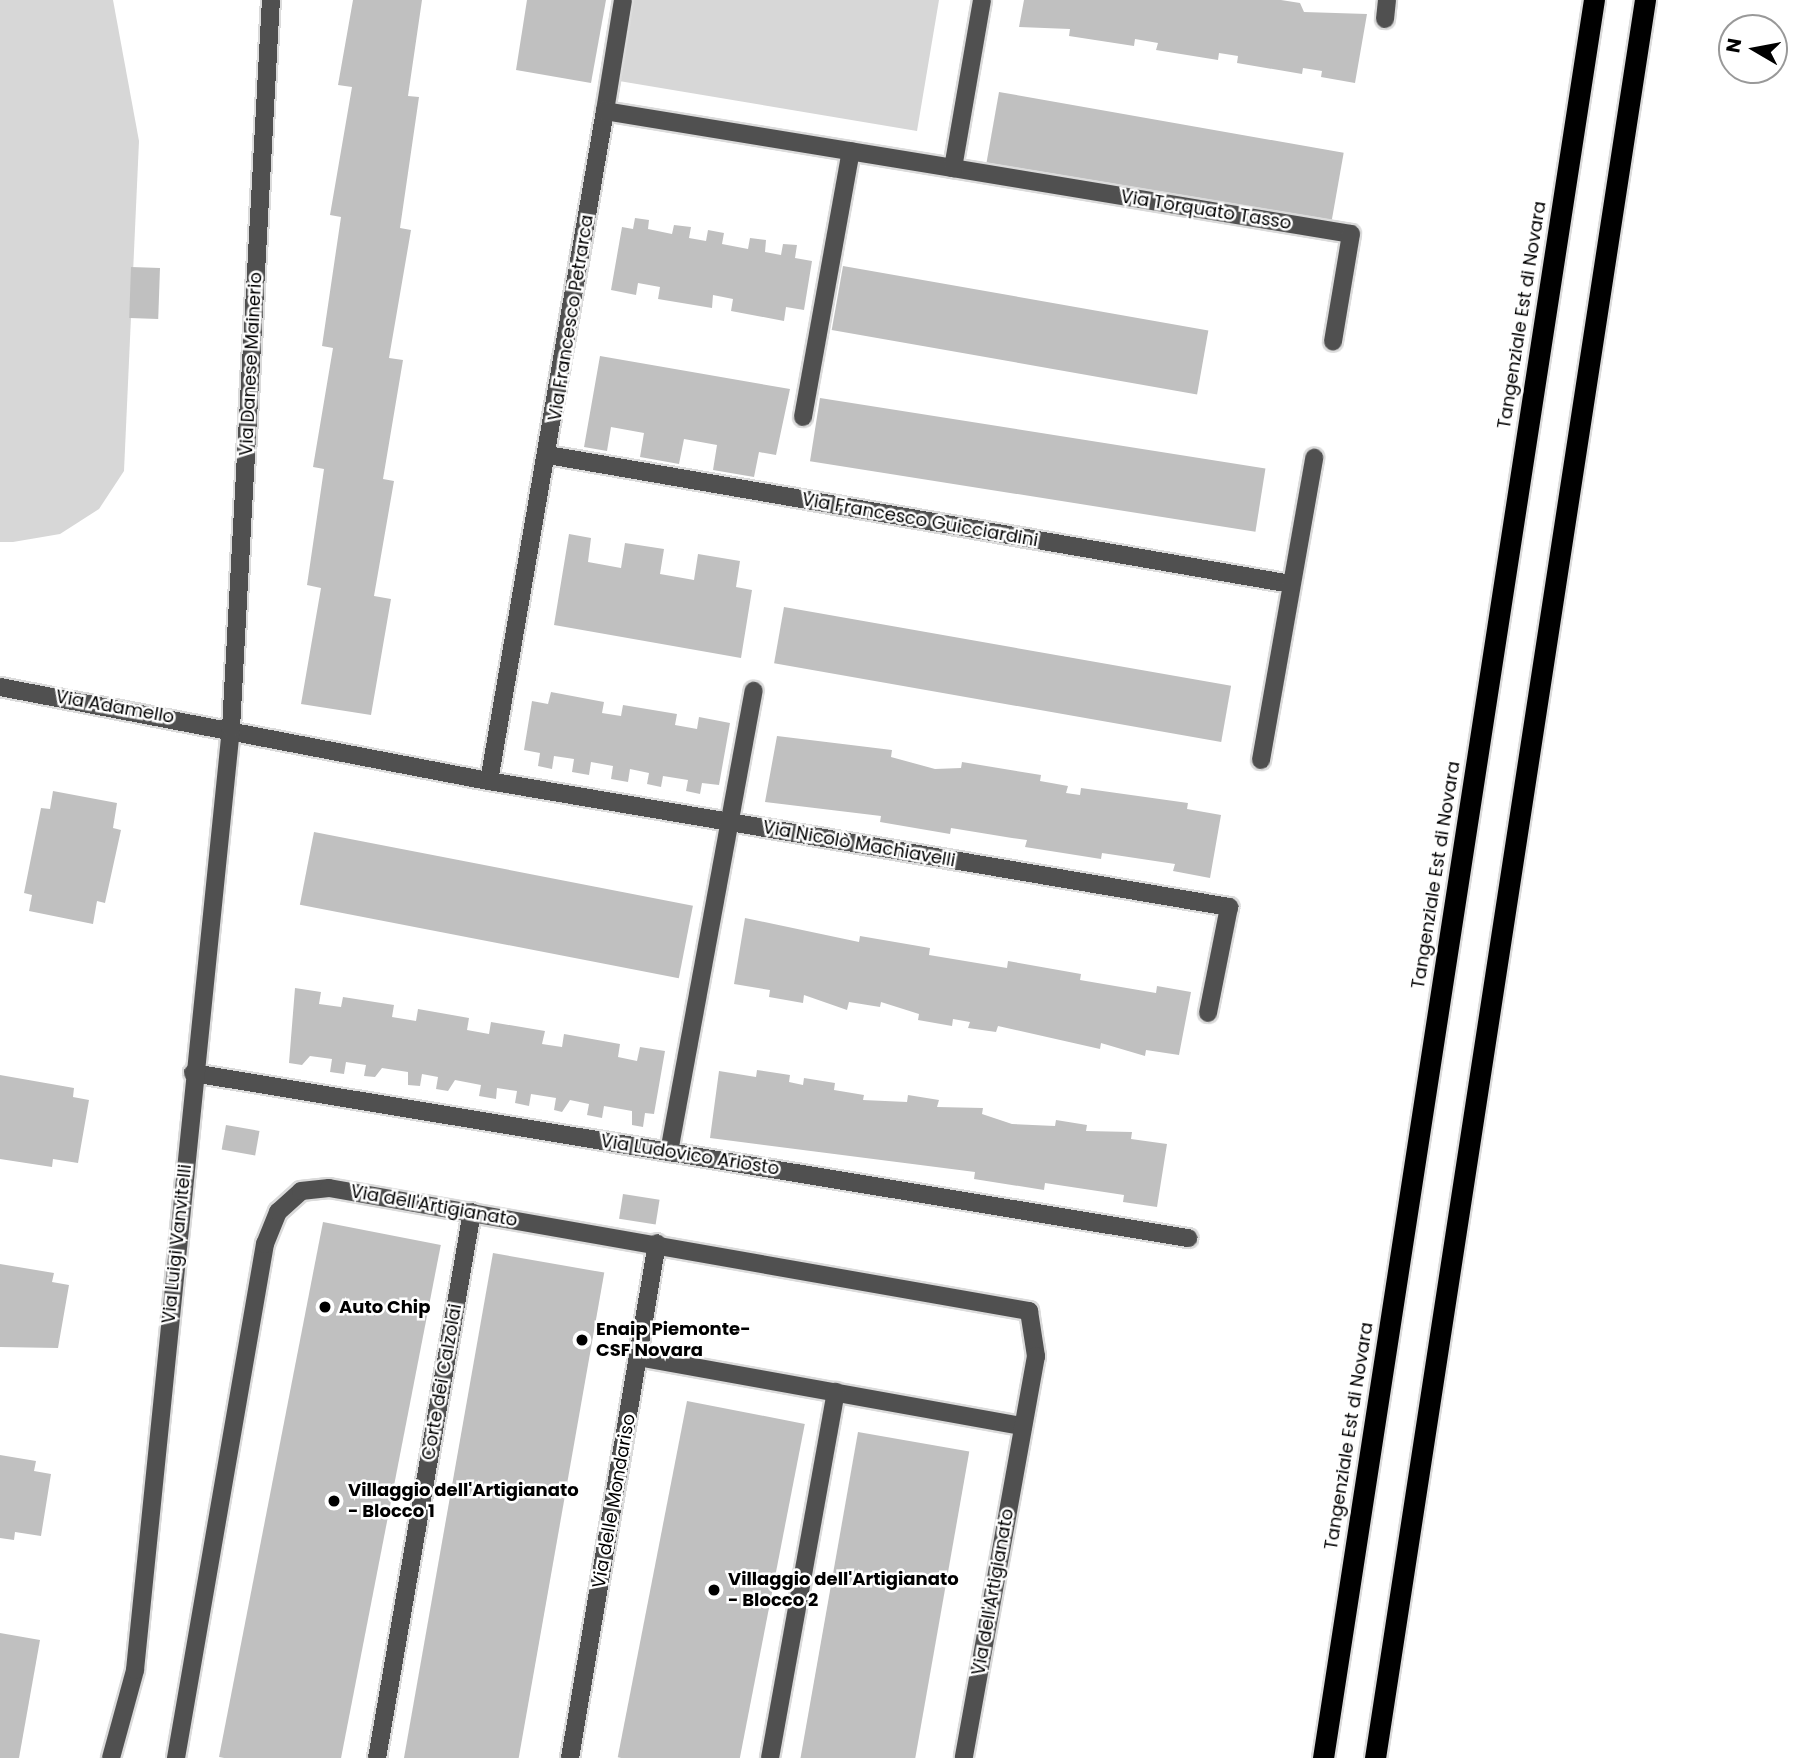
<!DOCTYPE html>
<meta charset="utf-8">
<style>
body{margin:0}
#map{position:relative;width:1802px;height:1758px;overflow:hidden;background:#fff;font-family:Poppins,sans-serif}
div>[style]{position:absolute}
[style*='--x']{left:calc(var(--x)*1px);top:calc(var(--y)*1px);width:calc(var(--w)*1px);rotate:calc(var(--a)*1deg)}
.green>*{inset:0;background:#d7d7d7}
.building>*{inset:0;background:#c0c0c0;transform-origin:0 0}
.roads{filter:drop-shadow(2px 0 #dbdbdb) drop-shadow(-2px 0 #dbdbdb) drop-shadow(0 2px #dbdbdb) drop-shadow(0 -2px #dbdbdb)}
.minor>*{height:18px;margin:-9px;padding:0 9px;transform-origin:9px;border-radius:9px;background:#505050}
.highway>*{height:21px;margin:-10.5px;padding:0 10.5px;transform-origin:10.5px;border-radius:10.5px;background:#000}
.dots>*{width:19px;height:19px;translate:-50% -50%;box-sizing:border-box;border:4px solid #fff;border-radius:50%}
span{translate:-50% -50%;white-space:nowrap;text-align:center;line-height:1.15;-webkit-text-stroke:5px #fff;paint-order:stroke}
.street-label{font-size:18px;color:#000}
.poi-label{font-size:18px;color:#000;font-weight:700}
.left{translate:0 -50%;text-align:left}
.north{position:absolute;left:1718px;top:14px;width:70px;height:70px;box-sizing:border-box;background:#fff;border:2px solid #999;border-radius:50%;rotate:280deg;font-size:19px;font-weight:700;line-height:28px;text-align:center;color:#000}
.north::after{content:'';display:block;margin:auto;width:24px;height:32px;background:#000;clip-path:polygon(50% 0,100% 100%,50% 72%,0 100%)}
</style>
<div id="map">
<div class="green">
<i style="clip-path:polygon(0 0,113px 0,139px 141px,124px 471px,99px 509px,60px 534px,13px 542px,0 542px)"></i>
<i style="clip-path:polygon(632px 0,939px 0,917px 131px,619px 81px)"></i>
</div>
<div class="building">
<i style="clip-path:polygon(353px 0,422px 0,408px 96px,419px 97px,400px 228px,411px 230px,389px 358px,403px 360px,383px 479px,394px 481px,374px 596px,391px 599px,371px 715px,301px 704px,321px 588px,307px 585px,324px 469px,313px 467px,333px 348px,322px 346px,341px 217px,330px 215px,352px 87px,338px 85px)"></i>
<i style="clip-path:polygon(527px 0,606px 0,591px 83px,516px 70px)"></i>
<i style="clip-path:polygon(1024px 0,1281px 0,1300px 3px,1304px 12px,1367px 14px,1355px 83px,1321px 77px,1322px 71px,1303px 68px,1302px 74px,1237px 63px,1238px 56px,1219px 53px,1218px 60px,1156px 50px,1158px 43px,1135px 39px,1134px 46px,1069px 36px,1070px 29px,1019px 27px)"></i>
<i style="left:999px;top:92px;width:350px;height:76px;rotate:10deg"></i>
<i style="clip-path:polygon(635px 218px,649px 220px,648px 229px,672px 234px,674px 225px,691px 227px,689px 238px,706px 241px,708px 230px,724px 233px,722px 244px,748px 249px,750px 238px,766px 240px,765px 252px,781px 255px,783px 244px,797px 245px,795px 258px,812px 261px,804px 310px,786px 307px,784px 321px,731px 311px,733px 299px,713px 295px,712px 308px,658px 299px,660px 287px,638px 283px,636px 295px,611px 290px,622px 227px,633px 229px)"></i>
<i style="left:843px;top:266px;width:371px;height:65px;rotate:10deg"></i>
<i style="left:131px;top:267px;width:29px;height:51px;rotate:2deg"></i>
<i style="clip-path:polygon(600px 356px,790px 389px,776px 455px,759px 452px,754px 477px,713px 470px,717px 445px,684px 439px,679px 464px,640px 457px,644px 433px,611px 427px,607px 451px,584px 447px)"></i>
<i style="left:820px;top:398px;width:451px;height:64px;rotate:9deg"></i>
<i style="clip-path:polygon(569px 534px,591px 538px,588px 562px,621px 568px,625px 543px,664px 549px,660px 574px,694px 580px,698px 554px,740px 561px,736px 587px,752px 590px,741px 658px,554px 625px)"></i>
<i style="left:784px;top:607px;width:454px;height:57px;rotate:10deg"></i>
<i style="clip-path:polygon(551px 692px,604px 702px,602px 713px,621px 716px,623px 705px,677px 714px,675px 725px,697px 729px,699px 717px,730px 723px,719px 785px,702px 783px,700px 794px,686px 791px,688px 780px,663px 776px,661px 787px,647px 784px,649px 773px,630px 769px,628px 782px,611px 779px,613px 766px,591px 762px,589px 775px,572px 772px,574px 759px,554px 756px,552px 769px,538px 766px,540px 753px,524px 750px,532px 701px,548px 704px)"></i>
<i style="clip-path:polygon(777px 736px,892px 750px,891px 757px,935px 769px,961px 768px,962px 762px,1041px 775px,1040px 781px,1068px 786px,1066px 793px,1080px 795px,1081px 788px,1188px 803px,1187px 809px,1221px 815px,1210px 878px,1173px 871px,1175px 864px,1102px 853px,1101px 859px,1025px 847px,1027px 840px,1012px 838px,951px 828px,950px 834px,880px 822px,881px 816px,765px 802px)"></i>
<i style="clip-path:polygon(53px 791px,117px 803px,113px 828px,121px 830px,105px 903px,97px 901px,93px 924px,29px 911px,32px 895px,24px 893px,41px 808px,50px 809px)"></i>
<i style="left:314px;top:832px;width:386px;height:74px;rotate:11deg"></i>
<i style="clip-path:polygon(745px 918px,859px 942px,860px 936px,930px 948px,929px 955px,1007px 968px,1008px 961px,1081px 974px,1080px 980px,1156px 993px,1157px 986px,1191px 992px,1179px 1055px,1146px 1050px,1145px 1056px,1101px 1043px,1100px 1049px,998px 1026px,996px 1032px,968px 1028px,970px 1022px,953px 1019px,952px 1026px,918px 1020px,919px 1014px,881px 1002px,880px 1007px,849px 1002px,847px 1010px,804px 995px,803px 1003px,769px 997px,770px 990px,734px 984px)"></i>
<i style="clip-path:polygon(295px 988px,321px 992px,319px 1004px,341px 1007px,343px 997px,394px 1005px,392px 1017px,416px 1021px,418px 1009px,469px 1018px,467px 1030px,489px 1034px,491px 1022px,545px 1031px,542px 1044px,562px 1047px,564px 1034px,620px 1044px,618px 1057px,637px 1061px,640px 1047px,665px 1051px,654px 1114px,645px 1113px,643px 1127px,632px 1125px,632px 1111px,604px 1106px,602px 1118px,587px 1115px,589px 1104px,570px 1100px,562px 1112px,554px 1110px,556px 1098px,531px 1094px,529px 1106px,515px 1103px,517px 1091px,497px 1088px,496px 1099px,479px 1096px,481px 1085px,455px 1080px,448px 1091px,436px 1089px,438px 1077px,422px 1074px,420px 1086px,408px 1085px,408px 1072px,382px 1068px,375px 1077px,364px 1076px,366px 1065px,346px 1062px,344px 1074px,330px 1072px,332px 1059px,310px 1056px,302px 1065px,289px 1063px)"></i>
<i style="clip-path:polygon(757px 1070px,790px 1075px,789px 1082px,803px 1085px,804px 1078px,835px 1083px,834px 1090px,864px 1095px,863px 1100px,907px 1102px,908px 1095px,939px 1100px,937px 1107px,983px 1108px,982px 1114px,1012px 1124px,1055px 1126px,1056px 1120px,1087px 1125px,1086px 1131px,1132px 1132px,1131px 1139px,1167px 1144px,1157px 1207px,1123px 1202px,1124px 1195px,1045px 1183px,1044px 1190px,974px 1179px,975px 1172px,710px 1138px,719px 1071px,756px 1077px)"></i>
<i style="clip-path:polygon(0 1075px,74px 1088px,73px 1097px,89px 1100px,78px 1163px,53px 1159px,52px 1167px,0 1159px)"></i>
<i style="left:226px;top:1125px;width:34px;height:25px;rotate:10deg"></i>
<i style="left:623px;top:1194px;width:37px;height:25px;rotate:9deg"></i>
<i style="left:323px;top:1222px;width:120px;height:545px;rotate:11deg"></i>
<i style="left:493px;top:1253px;width:113px;height:513px;rotate:10deg"></i>
<i style="clip-path:polygon(0 1264px,54px 1273px,52px 1282px,69px 1285px,58px 1348px,0 1347px)"></i>
<i style="left:687px;top:1401px;width:120px;height:363px;rotate:11deg"></i>
<i style="left:858px;top:1432px;width:113px;height:331px;rotate:10deg"></i>
<i style="clip-path:polygon(0 1455px,36px 1461px,34px 1471px,51px 1474px,41px 1536px,15px 1532px,14px 1540px,0 1538px)"></i>
<i style="clip-path:polygon(0 1633px,40px 1640px,19px 1758px,0 1758px)"></i>
</div>
<div class="roads">
<div class="minor">
<i style="--x:1385;--y:19;--w:19;--a:-84"></i>
<i style="--x:605;--y:111;--w:112;--a:-80.8"></i>
<i style="--x:953;--y:168;--w:403;--a:9.4"></i>
<i style="--x:1351;--y:234;--w:109;--a:99.5"></i>
<i style="--x:803;--y:417;--w:270;--a:-79.8"></i>
<i style="--x:548;--y:455;--w:754;--a:9.85"></i>
<i style="--x:0;--y:687;--w:498;--a:10.9"></i>
<i style="--x:489;--y:781;--w:680;--a:-80.18"></i>
<i style="--x:605;--y:111;--w:353;--a:9.3"></i>
<i style="--x:953;--y:168;--w:170;--a:-80.2"></i>
<i style="--x:1261;--y:760;--w:307;--a:-80"></i>
<i style="--x:489;--y:781;--w:751;--a:9.66"></i>
<i style="--x:1229;--y:907;--w:108;--a:101.2"></i>
<i style="--x:193;--y:1073;--w:1009;--a:9.42"></i>
<i style="--x:669;--y:1152;--w:469;--a:-79.6"></i>
<i style="--x:638;--y:1357;--w:391;--a:10.2"></i>
<i style="--x:111;--y:1758;--w:91;--a:-74.7"></i>
<i style="--x:135;--y:1670;--w:947;--a:-84.18"></i>
<i style="--x:231;--y:728;--w:729;--a:-86.86"></i>
<i style="--x:176;--y:1758;--w:522;--a:-80.18"></i>
<i style="--x:265;--y:1244;--w:35;--a:-68"></i>
<i style="--x:278;--y:1212;--w:31;--a:-42"></i>
<i style="--x:301;--y:1191;--w:28;--a:-6"></i>
<i style="--x:329;--y:1188;--w:711;--a:9.97"></i>
<i style="--x:1029;--y:1311;--w:46;--a:81.2"></i>
<i style="--x:1036;--y:1356;--w:408;--a:100.2"></i>
<i style="--x:377;--y:1758;--w:554;--a:-80.13"></i>
<i style="--x:570;--y:1758;--w:522;--a:-80.41"></i>
<i style="--x:770;--y:1758;--w:372;--a:-79.8"></i>
</div>
<div class="highway">
<i style="--x:1323;--y:1758;--w:1779;--a:-81.24"></i>
<i style="--x:1375;--y:1758;--w:1779;--a:-81.27"></i>
</div>
</div>
<div class="dots">
<i style="left:325px;top:1307px;background:#000"></i>
<i style="left:582px;top:1340px;background:#000"></i>
<i style="left:334px;top:1501px;background:#000"></i>
<i style="left:714px;top:1590px;background:#000"></i>
</div>
<div class="street-label">
<span style="left:1206px;top:210px;rotate:9deg">Via Torquato Tasso</span>
<span style="left:1522px;top:315px;rotate:-81deg">Tangenziale Est di Novara</span>
<span style="left:571px;top:318px;rotate:-81deg">Via Francesco Petrarca</span>
<span style="left:251px;top:364px;rotate:-87deg">Via Danese Mainerio</span>
<span style="left:920px;top:520px;rotate:10deg">Via Francesco Guicciardini</span>
<span style="left:115px;top:707px;rotate:10deg">Via Adamello</span>
<span style="left:859px;top:844px;rotate:10deg">Via Nicolò Machiavelli</span>
<span style="left:1436px;top:875px;rotate:-81deg">Tangenziale Est di Novara</span>
<span style="left:690px;top:1155px;rotate:9deg">Via Ludovico Ariosto</span>
<span style="left:434px;top:1206px;rotate:10deg">Via dell'Artigianato</span>
<span style="left:177px;top:1244px;rotate:-84deg">Via Luigi Vanvitelli</span>
<span style="left:442px;top:1382px;rotate:-80deg">Corte dei Calzolai</span>
<span style="left:1349px;top:1436px;rotate:-81deg">Tangenziale Est di Novara</span>
<span style="left:614px;top:1501px;rotate:-80deg">Via delle Mondariso</span>
<span style="left:993px;top:1592px;rotate:-80deg">Via dell'Artigianato</span>
</div>
<div class="poi-label">
<span class="left" style="left:339px;top:1307px">Auto Chip</span>
<span class="left" style="left:596px;top:1340px">Enaip Piemonte-<br>CSF Novara</span>
<span class="left" style="left:348px;top:1501px">Villaggio dell'Artigianato<br>- Blocco 1</span>
<span class="left" style="left:728px;top:1590px">Villaggio dell'Artigianato<br>- Blocco 2</span>
</div>
<div class="north">N</div>
</div>
